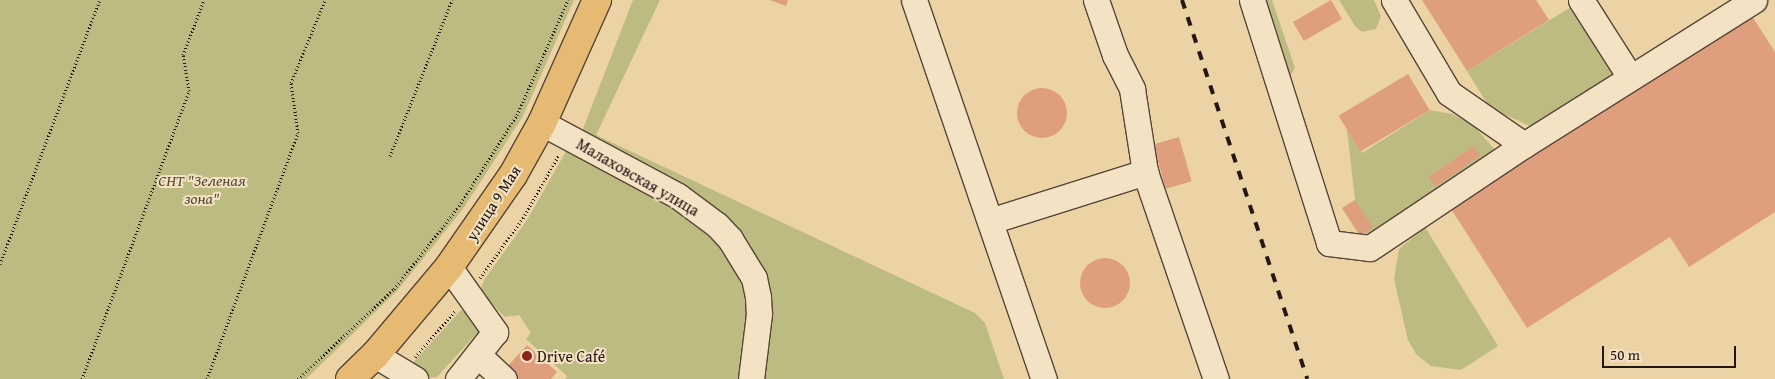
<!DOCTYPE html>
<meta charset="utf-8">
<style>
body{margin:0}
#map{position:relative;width:1775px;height:379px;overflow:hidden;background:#ecd3a5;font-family:"Gentium Book Plus",serif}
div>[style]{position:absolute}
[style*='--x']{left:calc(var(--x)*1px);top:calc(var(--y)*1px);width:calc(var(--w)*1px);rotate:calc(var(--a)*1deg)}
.green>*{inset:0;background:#bdbb82}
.building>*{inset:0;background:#df9f7f;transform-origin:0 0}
.round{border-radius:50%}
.path>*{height:3px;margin-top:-1.5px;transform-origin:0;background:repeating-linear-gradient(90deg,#241712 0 1px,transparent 0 3.5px)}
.roads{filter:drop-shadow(1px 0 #564637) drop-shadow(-1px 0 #564637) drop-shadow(0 1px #564637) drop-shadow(0 -1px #564637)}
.minor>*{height:25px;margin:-12.5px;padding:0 12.5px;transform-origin:12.5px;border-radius:12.5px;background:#f3e2c4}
.major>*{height:28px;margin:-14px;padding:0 14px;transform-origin:14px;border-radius:14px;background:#e6ba72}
.rail>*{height:4px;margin-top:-2px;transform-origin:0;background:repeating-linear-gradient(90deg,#241712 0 9px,transparent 0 18px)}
.dots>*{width:14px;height:14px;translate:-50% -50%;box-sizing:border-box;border:2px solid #f3e2c4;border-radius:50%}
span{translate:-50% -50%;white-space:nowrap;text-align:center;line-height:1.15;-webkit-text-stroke:4px #f3e2c4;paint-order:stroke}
.street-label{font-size:16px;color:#241712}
.park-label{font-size:16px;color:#524834;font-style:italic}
.poi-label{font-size:16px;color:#241712}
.left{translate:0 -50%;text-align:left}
.scale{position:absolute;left:1602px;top:346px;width:134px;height:22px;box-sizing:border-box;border:2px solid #241712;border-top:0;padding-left:6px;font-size:15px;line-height:18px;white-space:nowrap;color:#241712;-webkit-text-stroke:4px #f3e2c4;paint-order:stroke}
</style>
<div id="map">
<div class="green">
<i style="clip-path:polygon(0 0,574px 0,523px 116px,463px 209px,397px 291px,306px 379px,0 379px)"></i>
<i style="clip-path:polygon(633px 0,660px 0,596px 135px,975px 313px,985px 323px,1004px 379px,757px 379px,751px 262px,581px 134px)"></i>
<i style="clip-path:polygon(1263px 0,1272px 0,1295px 68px,1289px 78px)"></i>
<i style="clip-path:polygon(1339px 0,1374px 0,1381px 16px,1376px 29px,1362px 32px,1355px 26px)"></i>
<i style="clip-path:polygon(1571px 7px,1612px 73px,1601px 85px,1532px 127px,1490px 108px,1467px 71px)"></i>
<i style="clip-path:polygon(1430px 110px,1452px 114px,1473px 125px,1496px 151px,1361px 238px,1342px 208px,1355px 200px,1347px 130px,1362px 153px)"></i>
<i style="clip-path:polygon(569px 146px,699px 218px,749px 279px,744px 379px,565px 379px,567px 376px,526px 339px,531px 333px,519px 315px,505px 317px,484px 296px,481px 289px,484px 280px,527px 220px)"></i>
<i style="clip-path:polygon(1425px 227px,1498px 346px,1461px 370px,1431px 366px,1416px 354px,1408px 340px,1394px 279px,1399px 249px)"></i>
<i style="clip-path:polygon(465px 310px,479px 331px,437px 377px,425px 378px,413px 363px,460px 311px)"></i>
</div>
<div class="building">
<i style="clip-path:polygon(770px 0,788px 0,786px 6px)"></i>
<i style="left:1331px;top:0;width:22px;height:44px;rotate:60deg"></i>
<i style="clip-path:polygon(1422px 0,1536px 0,1549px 20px,1467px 71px)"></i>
<i style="clip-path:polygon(1750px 13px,1775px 52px,1775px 212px,1689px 267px,1670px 237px,1527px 328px,1448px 204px)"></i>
<i style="left:1408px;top:74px;width:42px;height:81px;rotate:59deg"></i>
<i class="round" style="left:1017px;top:88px;width:50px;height:50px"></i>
<i style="left:1179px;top:137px;width:46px;height:27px;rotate:74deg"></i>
<i style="left:1473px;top:146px;width:12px;height:54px;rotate:55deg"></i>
<i style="left:1355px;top:200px;width:33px;height:15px;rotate:57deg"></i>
<i class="round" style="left:1080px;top:258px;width:50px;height:50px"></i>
<i style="clip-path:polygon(527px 345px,557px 372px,551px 379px,506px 379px,506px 368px)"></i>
</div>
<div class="path">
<i style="--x:390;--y:156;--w:168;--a:-68.3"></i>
<i style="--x:0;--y:264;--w:282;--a:-69.3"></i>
<i style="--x:480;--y:278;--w:74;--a:-54.4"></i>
<i style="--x:523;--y:218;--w:73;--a:-60.3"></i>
<i style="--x:415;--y:357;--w:61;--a:-49"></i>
<i style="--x:82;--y:379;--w:307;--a:-69.6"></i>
<i style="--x:189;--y:91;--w:36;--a:-99"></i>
<i style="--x:183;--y:55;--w:59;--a:-69.1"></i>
<i style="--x:207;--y:379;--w:262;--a:-69.7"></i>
<i style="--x:298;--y:133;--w:50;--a:-98"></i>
<i style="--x:291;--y:83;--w:90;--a:-67.7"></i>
<i style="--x:298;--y:379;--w:132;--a:-43.2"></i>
<i style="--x:394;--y:289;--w:105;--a:-51.9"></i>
<i style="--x:459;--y:206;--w:108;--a:-57.5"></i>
<i style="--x:517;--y:115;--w:126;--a:-66.1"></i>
</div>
<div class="roads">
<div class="minor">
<i style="--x:914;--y:0;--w:401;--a:71.1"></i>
<i style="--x:1096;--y:0;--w:58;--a:70.9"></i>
<i style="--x:1115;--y:55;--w:38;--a:63"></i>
<i style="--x:1132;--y:89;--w:84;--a:81.1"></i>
<i style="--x:1145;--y:172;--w:219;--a:71.1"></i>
<i style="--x:1252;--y:0;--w:255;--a:72.4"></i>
<i style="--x:1329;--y:243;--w:41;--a:7"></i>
<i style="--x:1370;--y:248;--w:185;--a:-33.8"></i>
<i style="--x:1524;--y:145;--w:272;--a:-32.2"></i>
<i style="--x:1394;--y:0;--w:108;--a:59.4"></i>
<i style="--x:1449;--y:93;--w:91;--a:34.7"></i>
<i style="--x:1581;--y:0;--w:91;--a:57.5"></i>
<i style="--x:542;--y:123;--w:154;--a:28.2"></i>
<i style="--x:678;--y:196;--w:49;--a:36.6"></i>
<i style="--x:717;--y:225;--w:19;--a:47"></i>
<i style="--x:730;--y:239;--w:46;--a:58.4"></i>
<i style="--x:754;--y:278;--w:19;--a:78"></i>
<i style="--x:758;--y:297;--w:17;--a:87"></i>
<i style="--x:759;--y:314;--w:65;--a:97"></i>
<i style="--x:990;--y:221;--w:163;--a:-17.5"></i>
<i style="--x:449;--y:267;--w:80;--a:54.7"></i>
<i style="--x:495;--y:332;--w:60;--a:128.2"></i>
<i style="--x:375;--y:355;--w:47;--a:31"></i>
<i style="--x:479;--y:356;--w:34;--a:43"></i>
</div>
<div class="major">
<i style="--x:350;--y:379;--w:35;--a:-44"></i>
<i style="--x:375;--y:355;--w:115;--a:-49.9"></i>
<i style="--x:449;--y:267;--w:112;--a:-55.2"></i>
<i style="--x:513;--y:175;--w:60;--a:-60.9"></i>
<i style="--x:542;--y:123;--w:135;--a:-65.9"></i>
</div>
</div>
<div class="rail">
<i style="--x:1182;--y:0;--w:399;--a:71.7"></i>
</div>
<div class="dots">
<i style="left:527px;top:356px;background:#8f2418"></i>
</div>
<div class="street-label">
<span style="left:638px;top:177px;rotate:30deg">Малаховская улица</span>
<span style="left:493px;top:203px;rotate:-57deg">улица 9 Мая</span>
</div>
<div class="park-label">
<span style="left:202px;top:189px">СНТ "Зеленая<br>зона"</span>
</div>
<div class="poi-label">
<span class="left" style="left:537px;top:356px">Drive Café</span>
</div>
<div class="scale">50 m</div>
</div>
